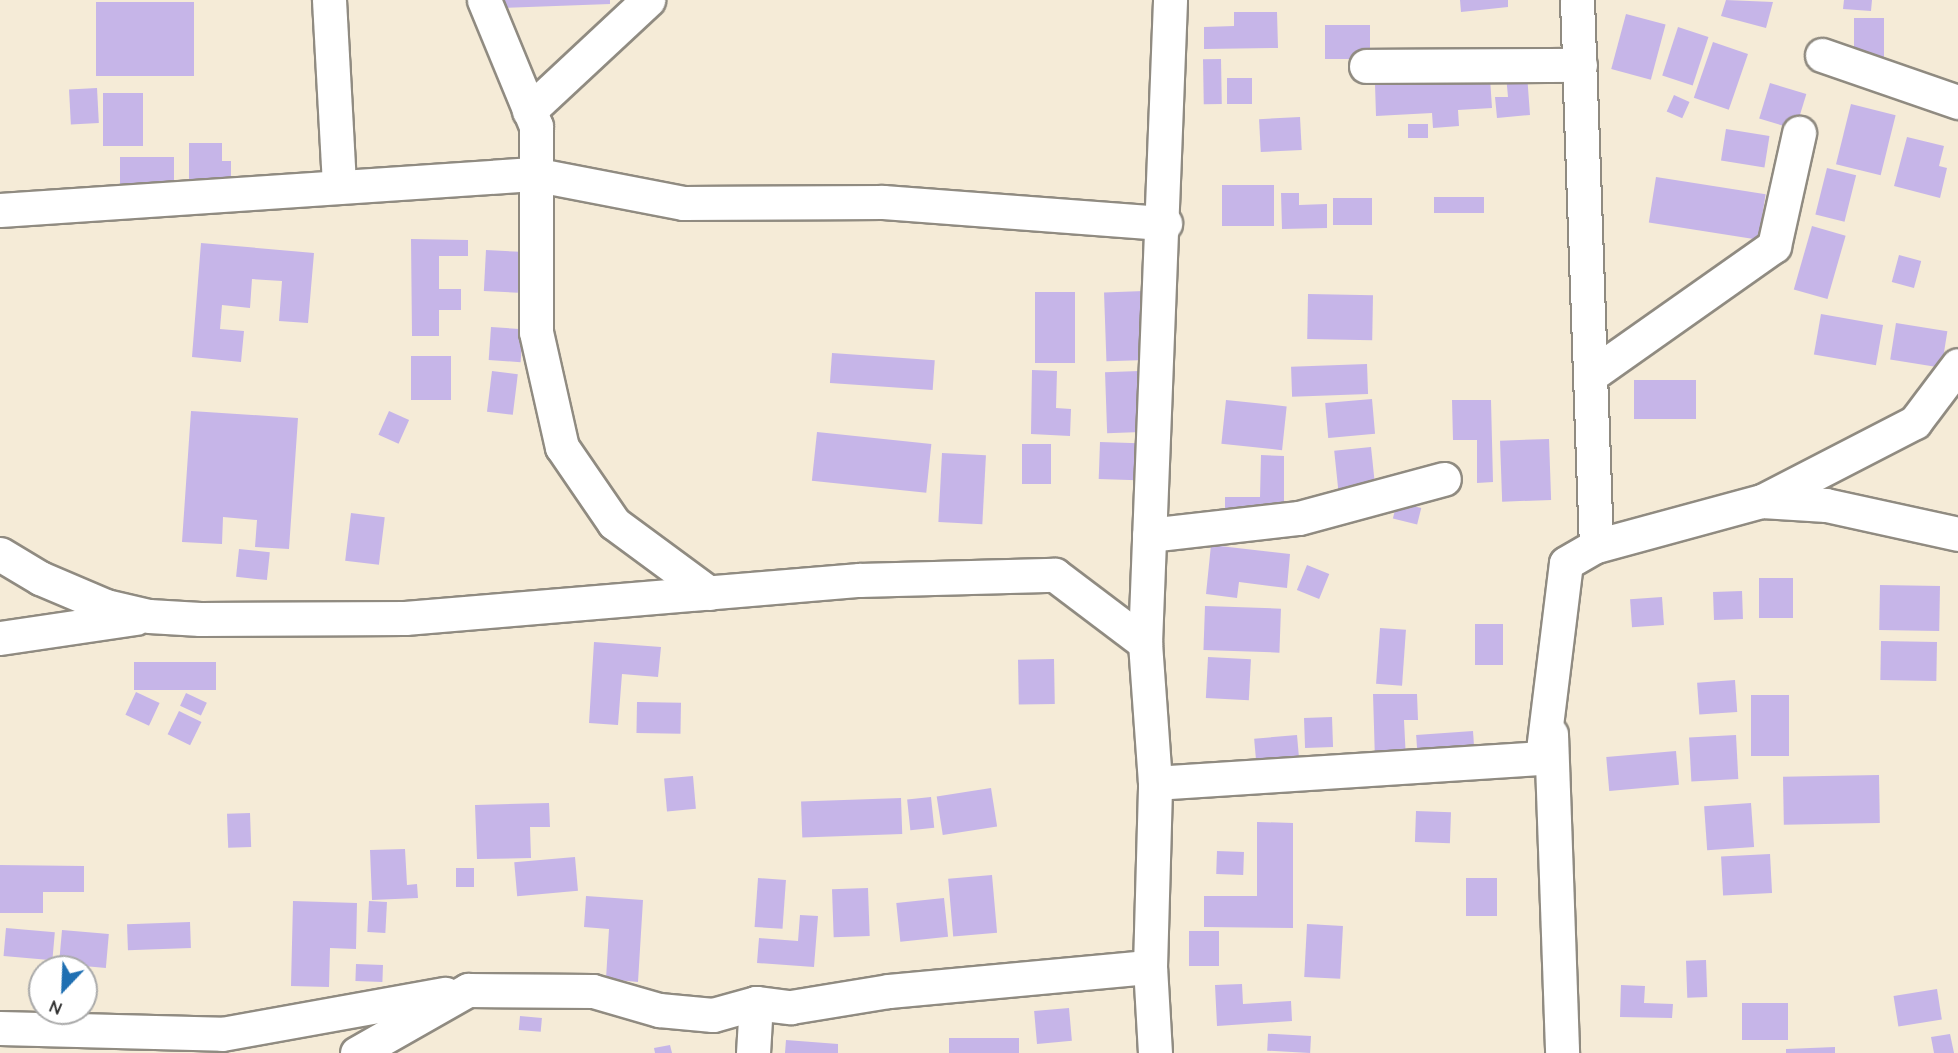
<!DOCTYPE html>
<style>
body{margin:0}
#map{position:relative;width:1958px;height:1053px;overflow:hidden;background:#f5ebd7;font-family:"Comic Neue",sans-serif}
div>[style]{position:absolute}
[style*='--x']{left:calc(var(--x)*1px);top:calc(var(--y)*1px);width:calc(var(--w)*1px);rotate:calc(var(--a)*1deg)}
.building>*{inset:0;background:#c6b5e8;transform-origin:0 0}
.roads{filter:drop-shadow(2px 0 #908b81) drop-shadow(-2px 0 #908b81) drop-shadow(0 2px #908b81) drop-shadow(0 -2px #908b81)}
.minor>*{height:33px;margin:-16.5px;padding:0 16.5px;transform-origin:16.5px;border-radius:16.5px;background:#fff}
span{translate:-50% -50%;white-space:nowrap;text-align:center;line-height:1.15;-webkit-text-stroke:5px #fff;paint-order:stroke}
.north{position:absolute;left:28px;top:955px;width:70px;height:70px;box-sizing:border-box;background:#fff;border:2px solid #aaa;border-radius:50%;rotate:203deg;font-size:19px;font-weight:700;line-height:28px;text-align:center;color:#2b2b2b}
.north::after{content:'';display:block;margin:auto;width:24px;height:32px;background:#1f6fb2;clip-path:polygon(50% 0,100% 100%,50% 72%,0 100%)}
</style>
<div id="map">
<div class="building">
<i style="clip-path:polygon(502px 0,610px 0,610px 4px,503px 8px)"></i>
<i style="clip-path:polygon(1460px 0,1508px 0,1508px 7px,1461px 12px)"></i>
<i style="clip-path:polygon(1726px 0,1773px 2px,1766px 28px,1721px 16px)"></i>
<i style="clip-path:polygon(1844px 0,1872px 0,1871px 11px,1843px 9px)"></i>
<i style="left:96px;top:2px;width:98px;height:74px"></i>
<i style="clip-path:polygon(1234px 12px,1277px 12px,1278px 48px,1204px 49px,1204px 27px,1234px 26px)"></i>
<i style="left:1626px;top:14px;width:41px;height:57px;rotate:15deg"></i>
<i style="left:1854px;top:18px;width:30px;height:46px"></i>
<i style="left:1325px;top:25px;width:45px;height:34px"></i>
<i style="left:1678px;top:27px;width:32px;height:51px;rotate:18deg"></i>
<i style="left:1713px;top:42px;width:37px;height:59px;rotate:19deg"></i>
<i style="left:1221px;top:59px;width:45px;height:18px;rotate:89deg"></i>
<i style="clip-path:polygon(1527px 74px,1530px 115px,1497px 118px,1495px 97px,1508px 97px,1506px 75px)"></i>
<i style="left:1227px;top:78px;width:25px;height:26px"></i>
<i style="clip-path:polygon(1490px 78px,1492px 108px,1458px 110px,1459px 126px,1433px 128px,1432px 113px,1376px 116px,1375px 84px)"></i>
<i style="left:1770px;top:83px;width:38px;height:37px;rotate:17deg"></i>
<i style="left:97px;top:88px;width:35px;height:28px;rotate:87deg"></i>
<i style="left:103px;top:93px;width:40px;height:53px"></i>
<i style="left:1674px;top:95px;width:17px;height:18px;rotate:24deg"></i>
<i style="left:1851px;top:104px;width:46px;height:62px;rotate:14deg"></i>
<i style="left:1300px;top:117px;width:33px;height:41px;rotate:87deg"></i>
<i style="left:1408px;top:124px;width:20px;height:14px"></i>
<i style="left:1726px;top:129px;width:44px;height:32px;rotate:9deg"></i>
<i style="clip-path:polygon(1907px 137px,1944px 146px,1939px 166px,1947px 168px,1940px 198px,1894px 186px)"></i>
<i style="clip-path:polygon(189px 143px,222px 143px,222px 161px,231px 161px,231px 189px,189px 189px)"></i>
<i style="left:120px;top:157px;width:54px;height:35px"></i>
<i style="left:1827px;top:168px;width:30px;height:48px;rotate:14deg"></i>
<i style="left:1656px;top:177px;width:111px;height:46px;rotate:9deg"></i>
<i style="left:1274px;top:185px;width:41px;height:52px;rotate:90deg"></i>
<i style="clip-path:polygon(1281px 193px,1299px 193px,1299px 205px,1327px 204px,1327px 228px,1282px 229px)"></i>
<i style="left:1434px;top:197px;width:50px;height:16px"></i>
<i style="left:1333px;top:198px;width:39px;height:27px"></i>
<i style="left:1812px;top:226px;width:35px;height:66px;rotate:16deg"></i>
<i style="clip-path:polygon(411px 239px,468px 240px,468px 256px,439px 256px,439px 289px,461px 289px,461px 310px,439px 310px,439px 336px,412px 336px)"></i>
<i style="clip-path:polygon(201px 243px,314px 253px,308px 323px,279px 321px,282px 281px,252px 279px,250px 308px,222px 305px,220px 329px,244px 331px,241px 362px,192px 357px)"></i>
<i style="left:486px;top:250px;width:34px;height:41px;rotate:3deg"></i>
<i style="left:1899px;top:255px;width:23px;height:28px;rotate:15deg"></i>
<i style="left:1144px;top:291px;width:69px;height:40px;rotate:88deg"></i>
<i style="left:1035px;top:292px;width:40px;height:71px"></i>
<i style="left:1308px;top:294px;width:65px;height:45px;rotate:1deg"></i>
<i style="left:1821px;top:314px;width:63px;height:41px;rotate:10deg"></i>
<i style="left:1896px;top:323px;width:52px;height:37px;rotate:9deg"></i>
<i style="left:491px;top:327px;width:32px;height:33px;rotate:4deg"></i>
<i style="left:832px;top:353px;width:103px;height:30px;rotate:4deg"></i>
<i style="left:411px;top:356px;width:40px;height:44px"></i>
<i style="left:1367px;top:364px;width:30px;height:76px;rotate:88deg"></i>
<i style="clip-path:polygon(1032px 370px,1057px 371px,1056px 408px,1071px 409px,1070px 436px,1031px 434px)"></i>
<i style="left:492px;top:371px;width:26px;height:41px;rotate:7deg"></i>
<i style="left:1139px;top:371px;width:61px;height:34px;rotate:88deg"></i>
<i style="left:1634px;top:380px;width:62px;height:39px"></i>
<i style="left:1372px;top:399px;width:35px;height:47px;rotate:85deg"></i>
<i style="left:1226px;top:400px;width:61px;height:44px;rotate:6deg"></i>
<i style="clip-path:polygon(1452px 400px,1491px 400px,1493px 482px,1477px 483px,1477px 440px,1453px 440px)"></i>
<i style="clip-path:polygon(191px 411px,298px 418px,289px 549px,255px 547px,257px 520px,223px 517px,222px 544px,182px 542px)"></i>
<i style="left:389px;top:411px;width:22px;height:26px;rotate:24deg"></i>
<i style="left:817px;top:432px;width:115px;height:49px;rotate:6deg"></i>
<i style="left:1549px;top:439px;width:61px;height:49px;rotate:88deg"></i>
<i style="left:1100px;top:442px;width:46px;height:37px;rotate:2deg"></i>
<i style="left:1022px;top:444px;width:29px;height:40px"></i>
<i style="left:1371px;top:447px;width:44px;height:37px;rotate:84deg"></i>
<i style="left:942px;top:453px;width:44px;height:69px;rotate:3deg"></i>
<i style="clip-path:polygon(1261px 455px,1284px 456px,1284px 511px,1225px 510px,1225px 497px,1260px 497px)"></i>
<i style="left:1397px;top:502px;width:25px;height:17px;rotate:14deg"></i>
<i style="left:351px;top:513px;width:34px;height:48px;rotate:7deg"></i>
<i style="clip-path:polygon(1211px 545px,1290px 554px,1287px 588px,1239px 582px,1237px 598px,1206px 594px)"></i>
<i style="left:239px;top:549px;width:31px;height:28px;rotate:6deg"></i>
<i style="left:1307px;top:565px;width:24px;height:27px;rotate:22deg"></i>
<i style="left:1759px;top:578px;width:34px;height:40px"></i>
<i style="left:1880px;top:585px;width:60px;height:45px;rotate:1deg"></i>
<i style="left:1742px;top:591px;width:28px;height:29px;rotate:88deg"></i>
<i style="left:1662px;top:597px;width:28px;height:32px;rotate:86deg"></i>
<i style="left:1205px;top:606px;width:76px;height:44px;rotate:2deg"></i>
<i style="left:1475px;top:624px;width:28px;height:41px"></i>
<i style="left:1380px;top:628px;width:26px;height:56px;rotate:4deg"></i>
<i style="left:1881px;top:641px;width:56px;height:39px;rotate:1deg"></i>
<i style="clip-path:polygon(594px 642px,661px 647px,658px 677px,622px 674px,618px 725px,589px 723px)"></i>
<i style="left:1208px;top:657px;width:43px;height:41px;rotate:3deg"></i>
<i style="left:1054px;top:659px;width:45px;height:36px;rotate:89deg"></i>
<i style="left:216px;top:662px;width:28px;height:82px;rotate:90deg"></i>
<i style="left:1735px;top:680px;width:32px;height:38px;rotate:86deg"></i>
<i style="left:136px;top:692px;width:26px;height:25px;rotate:25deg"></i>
<i style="left:186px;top:693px;width:23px;height:14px;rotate:25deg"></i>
<i style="clip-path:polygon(1373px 694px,1417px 694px,1418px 720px,1404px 720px,1406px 760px,1375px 761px)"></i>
<i style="left:1751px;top:695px;width:38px;height:61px"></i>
<i style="left:637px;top:702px;width:44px;height:31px;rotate:1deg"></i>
<i style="left:179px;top:711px;width:25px;height:26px;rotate:26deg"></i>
<i style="left:1332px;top:717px;width:30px;height:28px;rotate:88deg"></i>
<i style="left:1473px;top:731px;width:29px;height:57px;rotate:86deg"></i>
<i style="left:1297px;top:735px;width:35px;height:43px;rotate:85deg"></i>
<i style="left:1736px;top:735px;width:44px;height:47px;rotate:87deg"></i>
<i style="left:1676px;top:751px;width:34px;height:70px;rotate:85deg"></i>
<i style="left:1879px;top:775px;width:48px;height:96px;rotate:89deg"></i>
<i style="left:693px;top:776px;width:33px;height:29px;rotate:85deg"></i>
<i style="left:991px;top:788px;width:39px;height:55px;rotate:81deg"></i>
<i style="left:931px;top:797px;width:31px;height:24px;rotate:84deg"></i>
<i style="left:901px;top:798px;width:36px;height:100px;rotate:88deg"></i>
<i style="clip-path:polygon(549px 803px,550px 827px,530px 827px,531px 858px,477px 859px,475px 805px)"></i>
<i style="left:1751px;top:803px;width:44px;height:47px;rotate:86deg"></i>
<i style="left:1416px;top:811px;width:35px;height:31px;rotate:2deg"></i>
<i style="left:250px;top:813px;width:34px;height:23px;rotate:88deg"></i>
<i style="clip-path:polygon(1257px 822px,1293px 823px,1293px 928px,1204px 927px,1204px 896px,1257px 896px)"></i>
<i style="clip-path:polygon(405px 849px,407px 885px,417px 884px,418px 898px,372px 900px,370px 850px)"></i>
<i style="left:1217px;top:851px;width:27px;height:23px;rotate:2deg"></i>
<i style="left:1770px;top:854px;width:39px;height:49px;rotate:87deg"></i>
<i style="left:575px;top:857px;width:34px;height:61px;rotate:85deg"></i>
<i style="clip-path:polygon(0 865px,84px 866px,84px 892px,43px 892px,43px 913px,0 913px)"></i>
<i style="left:456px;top:868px;width:18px;height:19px"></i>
<i style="left:992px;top:875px;width:58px;height:44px;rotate:85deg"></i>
<i style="left:758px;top:878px;width:28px;height:49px;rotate:4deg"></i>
<i style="left:1497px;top:878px;width:38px;height:31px;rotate:90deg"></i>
<i style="left:868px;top:888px;width:48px;height:36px;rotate:88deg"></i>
<i style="clip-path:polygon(586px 896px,643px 900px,638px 982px,606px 979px,609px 929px,584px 927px)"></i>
<i style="left:944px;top:898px;width:39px;height:48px;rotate:84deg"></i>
<i style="clip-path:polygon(293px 901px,357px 903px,356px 949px,330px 948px,329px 987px,291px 986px)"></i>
<i style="left:369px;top:901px;width:18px;height:31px;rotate:3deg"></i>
<i style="clip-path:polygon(800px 915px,818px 916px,814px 967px,757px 963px,759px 938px,798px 941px)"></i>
<i style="left:190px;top:922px;width:26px;height:63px;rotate:88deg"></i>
<i style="left:1307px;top:924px;width:36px;height:53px;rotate:3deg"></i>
<i style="left:6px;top:928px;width:49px;height:28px;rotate:5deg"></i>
<i style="left:62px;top:930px;width:47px;height:34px;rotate:5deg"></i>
<i style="left:1189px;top:931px;width:30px;height:35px"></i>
<i style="left:1706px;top:960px;width:37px;height:20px;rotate:88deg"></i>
<i style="left:356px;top:964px;width:27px;height:17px;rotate:2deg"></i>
<i style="clip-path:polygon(1242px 984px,1243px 1004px,1291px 1001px,1292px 1021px,1217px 1026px,1215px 985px)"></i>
<i style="clip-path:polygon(1621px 985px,1645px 986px,1644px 1003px,1673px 1004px,1672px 1018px,1620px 1017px)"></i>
<i style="left:1937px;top:989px;width:31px;height:44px;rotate:81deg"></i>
<i style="left:1742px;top:1003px;width:46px;height:37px"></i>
<i style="left:1069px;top:1008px;width:33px;height:35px;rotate:85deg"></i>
<i style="left:520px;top:1016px;width:22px;height:14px;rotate:5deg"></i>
<i style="clip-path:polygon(1950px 1034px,1954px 1053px,1934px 1053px,1931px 1037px)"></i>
<i style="left:1311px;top:1036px;width:17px;height:43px;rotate:93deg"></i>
<i style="left:949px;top:1038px;width:70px;height:15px"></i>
<i style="clip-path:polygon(786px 1040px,838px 1044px,838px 1053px,785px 1053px)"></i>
<i style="clip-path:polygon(670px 1045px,672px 1053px,655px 1053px,654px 1048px)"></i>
<i style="clip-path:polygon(1835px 1047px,1835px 1053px,1786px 1053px,1786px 1049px)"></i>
</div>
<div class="roads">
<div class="minor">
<i style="--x:329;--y:0;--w:187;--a:86.9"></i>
<i style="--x:484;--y:0;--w:136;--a:67.6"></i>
<i style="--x:536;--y:126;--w:206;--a:90"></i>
<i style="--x:536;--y:332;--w:118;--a:77.3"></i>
<i style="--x:562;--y:447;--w:92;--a:55.6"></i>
<i style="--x:614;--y:523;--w:118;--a:36.4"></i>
<i style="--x:1577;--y:0;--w:546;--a:88.01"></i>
<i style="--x:1822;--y:55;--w:144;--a:19.1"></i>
<i style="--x:1366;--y:66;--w:214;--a:-0.3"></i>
<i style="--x:529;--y:111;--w:163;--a:-43"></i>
<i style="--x:0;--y:210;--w:534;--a:-3.86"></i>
<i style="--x:533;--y:174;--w:153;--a:10.9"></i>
<i style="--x:683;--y:203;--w:200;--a:-0.3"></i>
<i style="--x:883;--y:202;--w:283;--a:4.3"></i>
<i style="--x:1591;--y:375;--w:224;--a:-35.2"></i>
<i style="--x:1774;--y:246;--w:116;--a:-77.5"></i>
<i style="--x:1762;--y:501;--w:172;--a:-27.3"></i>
<i style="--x:1915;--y:422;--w:71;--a:-53"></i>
<i style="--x:1149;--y:535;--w:151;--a:-6.5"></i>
<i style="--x:1299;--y:518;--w:150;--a:-15.1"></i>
<i style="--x:0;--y:554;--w:47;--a:31"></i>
<i style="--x:40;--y:578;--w:72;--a:23"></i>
<i style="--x:106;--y:606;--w:44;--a:13.1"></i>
<i style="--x:149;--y:616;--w:51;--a:3.4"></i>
<i style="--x:200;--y:619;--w:205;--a:-0.3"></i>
<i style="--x:405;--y:618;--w:456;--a:-4.8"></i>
<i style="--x:859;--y:580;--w:196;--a:-1.5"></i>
<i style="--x:1055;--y:575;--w:113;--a:37.1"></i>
<i style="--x:1145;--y:643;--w:140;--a:85.9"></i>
<i style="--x:1155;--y:783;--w:388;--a:-3.7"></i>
<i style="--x:1542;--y:758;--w:196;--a:-83"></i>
<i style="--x:1566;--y:563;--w:34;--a:-30"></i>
<i style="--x:1596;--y:546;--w:172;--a:-15.2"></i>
<i style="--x:1762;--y:501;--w:64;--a:3.6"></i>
<i style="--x:1826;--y:505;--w:135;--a:12.4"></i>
<i style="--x:0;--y:638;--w:137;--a:-8.4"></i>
<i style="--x:1145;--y:643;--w:643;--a:-87.77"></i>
<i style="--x:1551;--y:734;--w:319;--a:88"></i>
<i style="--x:0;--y:1028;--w:222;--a:1.5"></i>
<i style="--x:222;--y:1034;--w:227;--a:-10.2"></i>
<i style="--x:357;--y:1053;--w:128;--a:-29.6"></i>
<i style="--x:468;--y:990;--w:125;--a:0.5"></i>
<i style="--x:593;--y:991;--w:69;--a:16.1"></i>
<i style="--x:659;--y:1010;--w:54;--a:5.3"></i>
<i style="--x:713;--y:1015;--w:45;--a:-15.6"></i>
<i style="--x:756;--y:1003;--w:35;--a:7"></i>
<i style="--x:791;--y:1007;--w:99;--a:-9.3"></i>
<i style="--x:889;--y:991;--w:262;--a:-5.3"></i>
<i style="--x:753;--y:1053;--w:50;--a:-86.6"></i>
<i style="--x:1155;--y:1053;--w:86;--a:-93.3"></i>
<i style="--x:1150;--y:967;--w:184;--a:-88.4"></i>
</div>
</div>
<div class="north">N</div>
</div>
